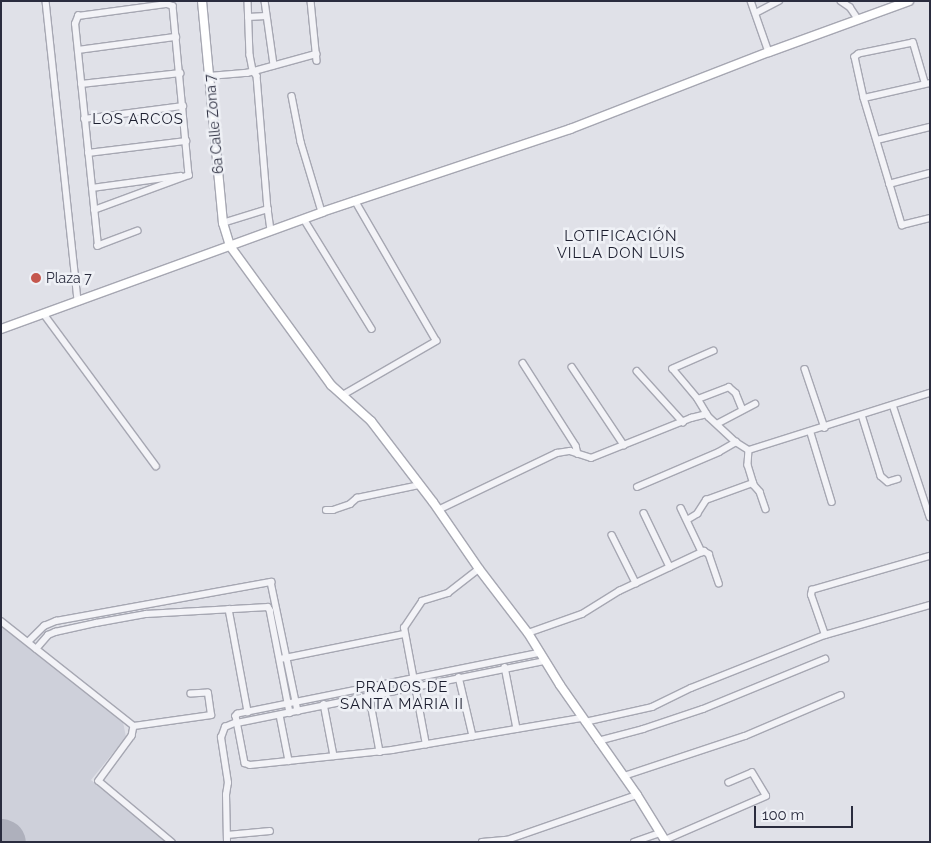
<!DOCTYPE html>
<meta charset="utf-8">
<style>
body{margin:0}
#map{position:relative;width:931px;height:843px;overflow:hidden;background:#e0e1e8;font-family:Raleway,sans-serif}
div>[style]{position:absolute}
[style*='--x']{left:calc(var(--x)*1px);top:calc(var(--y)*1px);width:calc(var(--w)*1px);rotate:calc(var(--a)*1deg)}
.built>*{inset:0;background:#ced0da}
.runway>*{height:45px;margin:-22.5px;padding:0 22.5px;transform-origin:22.5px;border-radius:22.5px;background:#aeb0bc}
.roads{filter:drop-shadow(1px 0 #a6a7b2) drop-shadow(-1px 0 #a6a7b2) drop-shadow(0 1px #a6a7b2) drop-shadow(0 -1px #a6a7b2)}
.street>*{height:5.5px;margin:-2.75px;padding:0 2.75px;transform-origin:2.75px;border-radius:2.75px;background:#f3f3f7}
.secondary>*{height:8px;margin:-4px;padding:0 4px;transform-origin:4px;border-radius:4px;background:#fff}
.dots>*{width:14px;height:14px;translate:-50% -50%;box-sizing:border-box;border:2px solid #eff1f6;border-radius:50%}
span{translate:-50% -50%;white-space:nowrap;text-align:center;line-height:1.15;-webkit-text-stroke:5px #eff1f6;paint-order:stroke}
.street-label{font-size:14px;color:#2a2c3e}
.poi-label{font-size:14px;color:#2a2c3e}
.left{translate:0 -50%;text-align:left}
.neighbourhood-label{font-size:15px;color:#1c1e2f;letter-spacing:1px}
.frame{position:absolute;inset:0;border:2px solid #2a2c3e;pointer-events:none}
.scale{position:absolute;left:754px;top:806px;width:99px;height:22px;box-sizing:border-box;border:2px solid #2a2c3e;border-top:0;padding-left:6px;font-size:15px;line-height:18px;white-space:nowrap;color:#2a2c3e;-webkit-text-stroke:4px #eff1f6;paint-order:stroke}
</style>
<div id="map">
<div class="built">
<i style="clip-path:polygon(1px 624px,123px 722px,126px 737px,91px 780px,167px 842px,1px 842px)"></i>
</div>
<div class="runway">
<i style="--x:1;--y:841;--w:2;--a:27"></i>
</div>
<div class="roads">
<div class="street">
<i style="--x:46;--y:1;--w:302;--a:83.9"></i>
<i style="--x:248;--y:1;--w:54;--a:87.9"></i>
<i style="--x:250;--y:55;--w:16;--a:79"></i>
<i style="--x:253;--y:71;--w:6;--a:51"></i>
<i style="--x:257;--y:76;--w:133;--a:85.3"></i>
<i style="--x:265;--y:1;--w:65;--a:82"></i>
<i style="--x:311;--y:1;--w:60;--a:84.3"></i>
<i style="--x:751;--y:1;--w:54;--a:70.6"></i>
<i style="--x:841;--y:1;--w:11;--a:34"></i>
<i style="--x:850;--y:7;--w:14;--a:56"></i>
<i style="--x:756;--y:13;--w:26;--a:-28"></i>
<i style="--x:248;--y:17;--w:18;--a:-3"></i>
<i style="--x:78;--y:50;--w:99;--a:-7.6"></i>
<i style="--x:209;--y:76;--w:38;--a:-5"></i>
<i style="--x:247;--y:73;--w:72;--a:-15.4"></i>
<i style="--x:81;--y:84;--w:100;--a:-6.3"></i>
<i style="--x:925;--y:84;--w:43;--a:-106.3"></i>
<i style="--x:913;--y:43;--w:55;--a:168.5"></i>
<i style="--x:859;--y:54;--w:5;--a:143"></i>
<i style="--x:855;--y:57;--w:42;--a:77.6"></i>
<i style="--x:864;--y:98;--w:133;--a:73.3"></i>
<i style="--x:902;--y:225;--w:29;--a:-14"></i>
<i style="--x:292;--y:96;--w:47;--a:78.9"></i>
<i style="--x:301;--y:142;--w:73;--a:73.3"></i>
<i style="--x:864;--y:98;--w:68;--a:-12.8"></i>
<i style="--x:84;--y:119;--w:100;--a:-7.5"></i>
<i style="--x:877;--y:140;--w:55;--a:-13.8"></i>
<i style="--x:88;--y:153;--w:99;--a:-7"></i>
<i style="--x:889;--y:184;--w:42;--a:-15"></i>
<i style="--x:92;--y:188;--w:89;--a:-7.8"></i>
<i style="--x:94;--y:210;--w:101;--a:-20.2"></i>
<i style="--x:304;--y:219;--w:129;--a:58.3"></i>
<i style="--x:223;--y:223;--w:47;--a:-17.3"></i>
<i style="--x:268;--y:209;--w:22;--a:82"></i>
<i style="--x:138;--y:231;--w:43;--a:159.4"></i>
<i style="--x:98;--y:246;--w:223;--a:-95.9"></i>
<i style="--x:75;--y:24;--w:9;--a:-69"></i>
<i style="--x:78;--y:16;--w:90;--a:-7.7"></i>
<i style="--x:167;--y:4;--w:6;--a:18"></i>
<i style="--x:173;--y:6;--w:170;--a:84.6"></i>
<i style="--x:44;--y:314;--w:189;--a:53.6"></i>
<i style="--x:714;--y:351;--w:45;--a:156.3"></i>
<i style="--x:673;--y:369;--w:39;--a:50"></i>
<i style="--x:698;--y:399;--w:21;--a:59"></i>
<i style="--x:709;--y:417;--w:37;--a:43"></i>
<i style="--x:736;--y:442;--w:15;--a:32"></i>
<i style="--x:749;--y:450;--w:190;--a:-17.5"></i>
<i style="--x:523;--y:363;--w:98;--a:57.4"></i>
<i style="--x:576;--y:446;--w:8;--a:76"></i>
<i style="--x:572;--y:367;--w:94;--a:56.3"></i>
<i style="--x:805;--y:369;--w:62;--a:71.3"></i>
<i style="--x:637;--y:371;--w:69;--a:48"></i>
<i style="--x:343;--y:395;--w:108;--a:-30.1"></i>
<i style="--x:436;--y:341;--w:162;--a:-120.1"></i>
<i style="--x:698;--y:399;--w:33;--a:-21"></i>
<i style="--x:729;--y:387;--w:9;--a:41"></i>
<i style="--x:736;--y:393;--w:18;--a:68"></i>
<i style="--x:893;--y:405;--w:118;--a:71.7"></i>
<i style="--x:862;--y:415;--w:64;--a:72.7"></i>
<i style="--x:881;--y:476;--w:9;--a:41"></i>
<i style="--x:888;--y:482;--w:10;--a:-17"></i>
<i style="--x:717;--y:424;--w:43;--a:-27.8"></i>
<i style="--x:811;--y:433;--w:72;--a:73.1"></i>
<i style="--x:749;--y:450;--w:15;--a:94"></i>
<i style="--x:748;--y:465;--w:21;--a:73"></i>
<i style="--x:754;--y:485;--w:9;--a:49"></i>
<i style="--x:760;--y:492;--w:18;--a:71"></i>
<i style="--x:637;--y:487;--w:89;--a:-23.1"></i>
<i style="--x:719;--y:452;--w:20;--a:-30"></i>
<i style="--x:681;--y:508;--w:49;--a:64.5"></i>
<i style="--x:326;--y:510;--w:7;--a:0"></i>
<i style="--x:333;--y:510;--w:18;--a:-19"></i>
<i style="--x:350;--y:504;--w:9;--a:-41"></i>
<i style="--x:357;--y:498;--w:64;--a:-11.7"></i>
<i style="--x:438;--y:510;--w:132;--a:-25.6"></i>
<i style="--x:557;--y:453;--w:13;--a:-9"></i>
<i style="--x:570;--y:451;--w:22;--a:18"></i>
<i style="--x:591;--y:458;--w:108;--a:-21.8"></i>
<i style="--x:691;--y:418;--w:16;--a:-14"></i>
<i style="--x:644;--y:513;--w:60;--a:64.3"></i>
<i style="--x:687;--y:520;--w:12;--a:-31"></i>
<i style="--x:697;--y:514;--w:17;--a:-57"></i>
<i style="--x:706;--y:500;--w:50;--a:-19.9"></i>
<i style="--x:612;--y:535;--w:54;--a:63.4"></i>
<i style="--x:229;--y:609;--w:105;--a:79.5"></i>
<i style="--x:1;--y:621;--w:169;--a:38.3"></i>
<i style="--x:134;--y:726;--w:78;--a:-8.1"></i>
<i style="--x:211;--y:715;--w:22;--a:-98"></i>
<i style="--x:208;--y:693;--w:17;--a:177"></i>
<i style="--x:528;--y:633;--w:57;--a:-19.4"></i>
<i style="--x:582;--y:614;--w:44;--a:-31.9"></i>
<i style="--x:619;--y:591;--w:94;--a:-25.2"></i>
<i style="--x:704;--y:551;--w:6;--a:31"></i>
<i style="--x:709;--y:554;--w:31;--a:71"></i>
<i style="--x:825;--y:635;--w:42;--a:-109.3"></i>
<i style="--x:811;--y:595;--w:5;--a:-79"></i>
<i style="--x:812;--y:590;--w:123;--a:-16.1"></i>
<i style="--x:28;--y:642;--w:23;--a:-45"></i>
<i style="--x:44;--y:626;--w:13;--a:-23"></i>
<i style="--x:56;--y:621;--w:219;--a:-10.3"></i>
<i style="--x:271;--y:582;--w:132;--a:78.2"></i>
<i style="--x:36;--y:649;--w:18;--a:-49"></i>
<i style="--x:48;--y:635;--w:8;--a:-23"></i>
<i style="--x:55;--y:632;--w:42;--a:-12.4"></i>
<i style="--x:96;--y:623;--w:51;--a:-10.2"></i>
<i style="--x:146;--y:614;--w:122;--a:-3.3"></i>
<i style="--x:268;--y:607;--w:4;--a:56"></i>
<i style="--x:270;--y:610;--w:105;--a:79"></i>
<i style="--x:541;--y:653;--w:309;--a:168.6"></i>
<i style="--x:238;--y:714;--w:3;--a:135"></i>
<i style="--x:236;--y:716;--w:48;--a:79.2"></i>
<i style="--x:245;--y:763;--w:5;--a:22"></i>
<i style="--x:250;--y:765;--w:143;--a:-6"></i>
<i style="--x:392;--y:750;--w:193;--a:-9.6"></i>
<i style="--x:280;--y:659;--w:126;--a:-11.4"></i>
<i style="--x:505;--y:667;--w:63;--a:79"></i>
<i style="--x:459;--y:677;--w:61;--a:76.7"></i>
<i style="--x:369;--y:693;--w:60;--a:79.4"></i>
<i style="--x:324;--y:704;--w:53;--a:79.1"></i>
<i style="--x:280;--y:715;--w:47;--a:78.9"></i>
<i style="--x:585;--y:722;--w:69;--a:-12.6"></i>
<i style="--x:652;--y:707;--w:43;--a:-26"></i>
<i style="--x:691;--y:688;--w:144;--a:-21.6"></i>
<i style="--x:825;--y:635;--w:109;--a:-15.9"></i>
<i style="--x:237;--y:723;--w:314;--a:-11.4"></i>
<i style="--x:134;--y:726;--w:10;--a:101"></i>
<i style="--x:132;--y:736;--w:56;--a:126.3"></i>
<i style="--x:99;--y:781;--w:95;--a:39.9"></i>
<i style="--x:598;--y:741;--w:47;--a:-14.9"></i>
<i style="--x:643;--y:729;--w:63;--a:-18.4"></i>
<i style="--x:703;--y:709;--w:132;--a:-22.3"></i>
<i style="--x:426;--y:745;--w:119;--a:-100.6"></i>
<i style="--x:404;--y:628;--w:32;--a:-56"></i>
<i style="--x:422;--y:601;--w:27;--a:-17"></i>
<i style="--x:448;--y:593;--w:39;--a:-38"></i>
<i style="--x:624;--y:776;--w:127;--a:-18.3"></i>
<i style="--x:745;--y:736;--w:104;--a:-23.1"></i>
<i style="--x:227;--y:835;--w:43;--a:-5.3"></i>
<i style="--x:665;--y:840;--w:110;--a:-23.5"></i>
<i style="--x:766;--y:796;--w:27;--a:-121"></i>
<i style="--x:752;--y:773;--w:25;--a:157"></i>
<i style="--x:227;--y:842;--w:47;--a:-91.2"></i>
<i style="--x:226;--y:795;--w:12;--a:-81"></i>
<i style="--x:228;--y:783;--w:46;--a:-98.8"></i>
<i style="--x:221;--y:738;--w:12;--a:-70"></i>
<i style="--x:225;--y:727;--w:13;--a:-23"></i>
<i style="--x:482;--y:842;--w:25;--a:-5"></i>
<i style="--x:507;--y:840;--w:138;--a:-19.1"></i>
<i style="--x:634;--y:842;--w:28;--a:-19"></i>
</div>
<div class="secondary">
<i style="--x:202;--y:1;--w:223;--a:84.6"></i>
<i style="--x:223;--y:223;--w:24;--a:73"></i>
<i style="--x:230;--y:246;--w:172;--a:54"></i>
<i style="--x:331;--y:385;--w:54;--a:42"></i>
<i style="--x:371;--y:421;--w:102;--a:52.6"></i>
<i style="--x:433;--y:502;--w:81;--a:55.5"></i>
<i style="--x:479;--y:569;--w:81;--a:52.6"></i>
<i style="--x:528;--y:633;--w:61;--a:58.4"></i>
<i style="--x:560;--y:685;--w:134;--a:55"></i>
<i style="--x:637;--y:795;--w:55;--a:58.3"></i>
<i style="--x:1;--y:329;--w:342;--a:-20"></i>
<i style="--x:322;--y:212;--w:262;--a:-18.5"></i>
<i style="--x:570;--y:129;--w:213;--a:-21.2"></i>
<i style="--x:769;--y:52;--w:149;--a:-20"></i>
</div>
</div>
<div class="dots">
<i style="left:36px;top:278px;background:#c5574d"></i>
</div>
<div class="street-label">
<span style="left:214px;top:124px;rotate:-95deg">6a Calle Zona 7</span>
</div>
<div class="poi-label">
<span class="left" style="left:46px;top:278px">Plaza 7</span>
</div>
<div class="neighbourhood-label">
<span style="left:138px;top:120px">LOS ARCOS</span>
<span style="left:621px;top:245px">LOTIFICACIÓN<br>VILLA DON LUIS</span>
<span style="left:402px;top:696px">PRADOS DE<br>SANTA MARIA II</span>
</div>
<div class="frame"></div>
<div class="scale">100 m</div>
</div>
